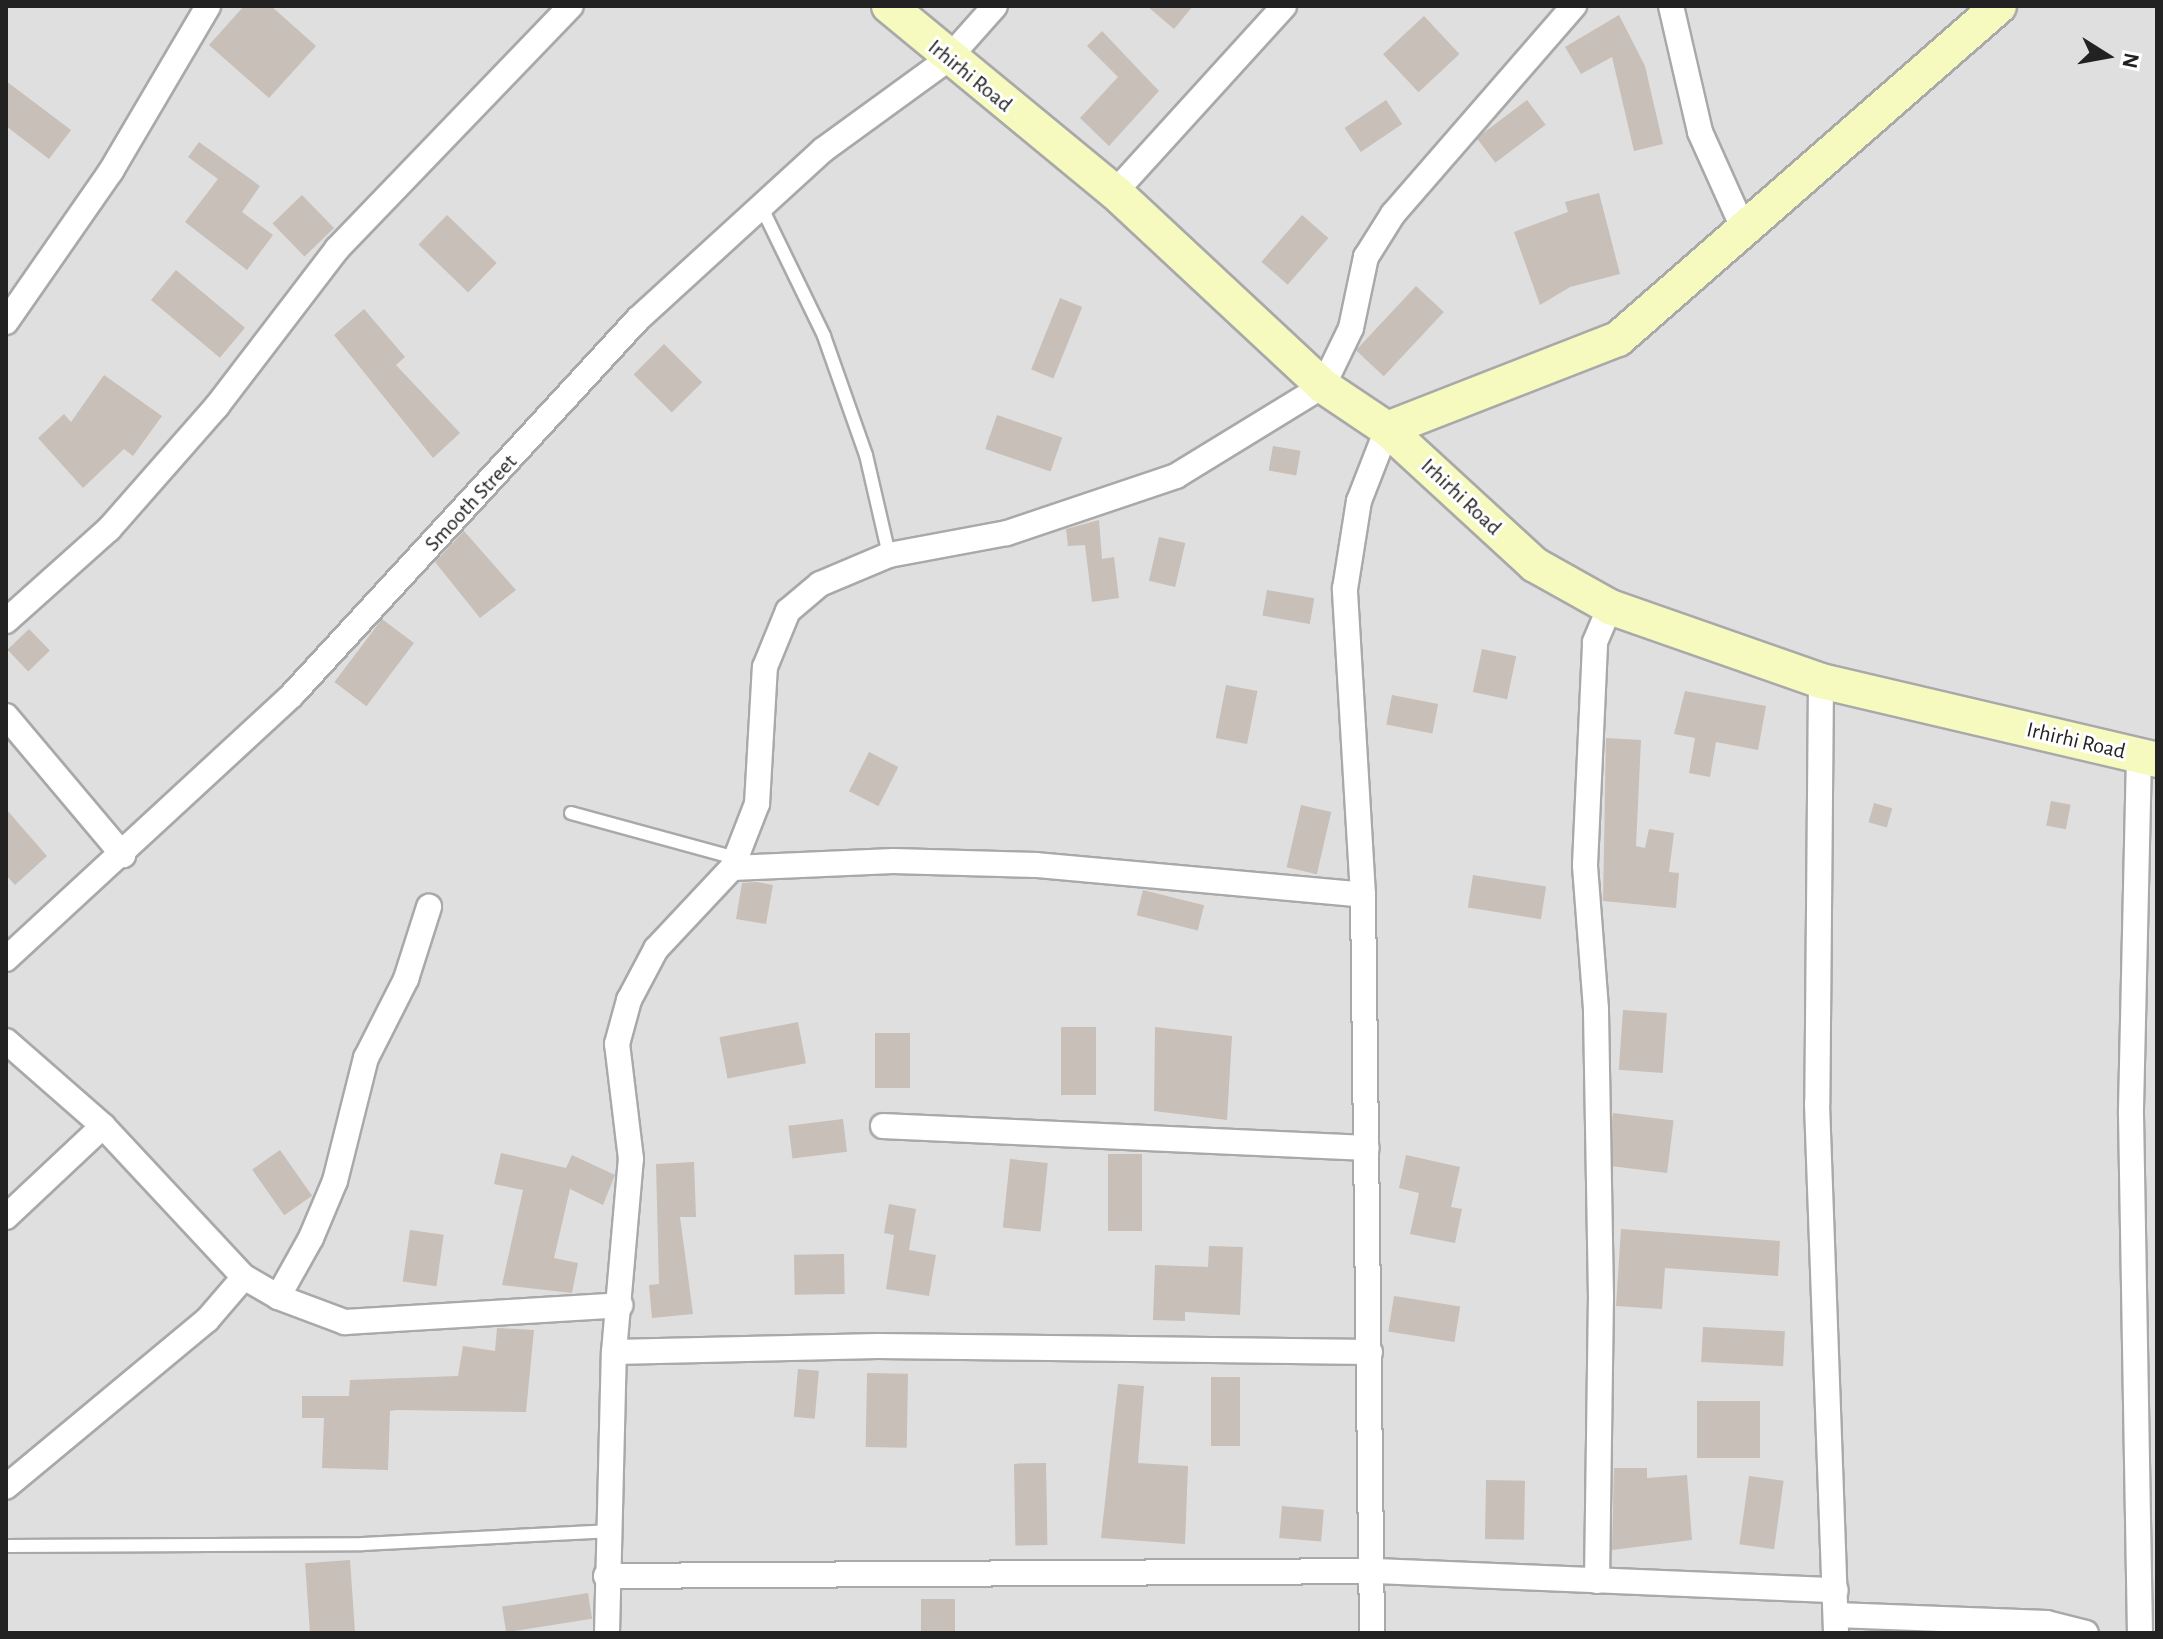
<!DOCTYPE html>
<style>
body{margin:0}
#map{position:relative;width:2163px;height:1639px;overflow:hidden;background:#f2efe9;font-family:"Alegreya Sans",sans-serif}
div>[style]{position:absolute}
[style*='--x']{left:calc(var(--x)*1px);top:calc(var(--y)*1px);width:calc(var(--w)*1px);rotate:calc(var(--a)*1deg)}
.residential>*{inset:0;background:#e0dfdf;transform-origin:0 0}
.building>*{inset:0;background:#c7bfb8;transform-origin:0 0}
.roads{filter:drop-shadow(2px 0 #a9a9a9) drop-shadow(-2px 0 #a9a9a9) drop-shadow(0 2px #a9a9a9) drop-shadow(0 -2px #a9a9a9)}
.lane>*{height:12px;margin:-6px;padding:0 6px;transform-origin:6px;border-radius:6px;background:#fff}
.street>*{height:24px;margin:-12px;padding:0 12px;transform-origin:12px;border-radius:12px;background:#fff}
.secondary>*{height:34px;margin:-17px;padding:0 17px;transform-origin:17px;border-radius:17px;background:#f7fabf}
span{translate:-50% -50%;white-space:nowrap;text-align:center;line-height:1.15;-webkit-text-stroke:6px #fff;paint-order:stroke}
.street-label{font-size:22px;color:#222}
.frame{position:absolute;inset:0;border:8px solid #222;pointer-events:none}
.north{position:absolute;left:2067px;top:16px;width:80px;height:80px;-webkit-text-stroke:6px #fff;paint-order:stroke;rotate:101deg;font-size:22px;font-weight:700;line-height:32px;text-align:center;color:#222}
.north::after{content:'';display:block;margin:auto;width:28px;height:36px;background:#222;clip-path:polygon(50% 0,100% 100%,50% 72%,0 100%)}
</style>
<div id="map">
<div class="residential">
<i style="left:6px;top:6px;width:2151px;height:1627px"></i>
</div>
<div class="building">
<i style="clip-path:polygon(244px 6px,271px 6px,316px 46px,269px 98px,209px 45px)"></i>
<i style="clip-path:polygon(1147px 6px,1193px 6px,1174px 29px)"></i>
<i style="clip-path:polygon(1619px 15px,1645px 66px,1663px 144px,1634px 151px,1612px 57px,1581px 74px,1565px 47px)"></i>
<i style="left:1424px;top:16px;width:52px;height:56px;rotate:47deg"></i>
<i style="clip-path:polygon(1102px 31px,1159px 91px,1109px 146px,1080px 118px,1118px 77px,1087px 46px)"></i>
<i style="clip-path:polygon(6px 81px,71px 130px,49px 159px,6px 126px)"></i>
<i style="left:1386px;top:100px;width:29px;height:50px;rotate:56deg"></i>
<i style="left:1527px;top:100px;width:31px;height:63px;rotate:53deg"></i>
<i style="clip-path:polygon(199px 142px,260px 186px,242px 212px,273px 235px,247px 270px,185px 222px,218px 179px,188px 157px)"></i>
<i style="clip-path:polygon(1599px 193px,1620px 274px,1570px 287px,1540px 305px,1514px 232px,1568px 212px,1565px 202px)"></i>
<i style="left:302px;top:195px;width:46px;height:41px;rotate:46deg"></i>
<i style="left:447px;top:215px;width:69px;height:41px;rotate:44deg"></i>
<i style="left:1302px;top:215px;width:35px;height:62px;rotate:41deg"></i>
<i style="left:176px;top:270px;width:90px;height:39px;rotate:40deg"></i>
<i style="left:1416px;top:286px;width:38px;height:88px;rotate:43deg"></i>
<i style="left:1060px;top:298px;width:24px;height:77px;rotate:22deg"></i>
<i style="clip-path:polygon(364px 309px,405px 357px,396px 365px,460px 433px,433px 458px,334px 335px)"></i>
<i style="left:664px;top:344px;width:54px;height:43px;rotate:45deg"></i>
<i style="clip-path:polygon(104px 375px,162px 416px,133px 456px,124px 449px,83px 488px,38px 438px,64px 414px,71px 422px)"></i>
<i style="left:997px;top:415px;width:69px;height:36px;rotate:19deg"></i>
<i style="left:1273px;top:446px;width:28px;height:25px;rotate:10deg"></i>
<i style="clip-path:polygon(1099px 520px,1102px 559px,1114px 557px,1119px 598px,1092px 602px,1085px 545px,1068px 546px,1066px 529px)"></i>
<i style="clip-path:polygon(464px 531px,516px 590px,480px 618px,435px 562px)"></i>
<i style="left:1159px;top:537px;width:27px;height:45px;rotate:13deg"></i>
<i style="left:1267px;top:590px;width:48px;height:26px;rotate:10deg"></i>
<i style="left:382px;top:619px;width:40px;height:79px;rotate:37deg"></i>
<i style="left:29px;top:629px;width:30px;height:30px;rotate:46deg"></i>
<i style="left:1482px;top:649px;width:35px;height:44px;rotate:12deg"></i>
<i style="left:1226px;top:685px;width:32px;height:54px;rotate:11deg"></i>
<i style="clip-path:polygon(1685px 691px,1766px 706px,1758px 750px,1716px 742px,1710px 777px,1689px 773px,1695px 738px,1674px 734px)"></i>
<i style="left:1392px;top:695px;width:47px;height:30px;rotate:11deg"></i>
<i style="clip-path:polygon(1606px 738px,1641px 740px,1636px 846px,1645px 848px,1649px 829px,1674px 833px,1669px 872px,1679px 873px,1676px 908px,1603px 901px)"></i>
<i style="left:869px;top:752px;width:33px;height:44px;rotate:27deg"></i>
<i style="left:2051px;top:801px;width:20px;height:25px;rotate:11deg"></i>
<i style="left:1874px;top:803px;width:19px;height:20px;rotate:16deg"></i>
<i style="left:1301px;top:805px;width:31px;height:64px;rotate:13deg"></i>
<i style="clip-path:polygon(6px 809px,47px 856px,15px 885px,6px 875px)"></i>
<i style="left:1473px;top:875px;width:74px;height:33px;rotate:9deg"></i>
<i style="clip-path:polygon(757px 882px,773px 885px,766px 924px,736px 919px,742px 883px)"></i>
<i style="left:1143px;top:890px;width:63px;height:26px;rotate:14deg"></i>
<i style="left:1623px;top:1010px;width:44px;height:60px;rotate:4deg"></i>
<i style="left:798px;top:1022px;width:42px;height:80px;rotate:79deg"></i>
<i style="left:1096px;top:1027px;width:68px;height:35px;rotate:90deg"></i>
<i style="clip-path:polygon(1155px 1027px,1232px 1036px,1227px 1120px,1154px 1111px)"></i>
<i style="left:875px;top:1033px;width:35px;height:55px"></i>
<i style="left:1613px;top:1113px;width:61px;height:53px;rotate:7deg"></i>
<i style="left:843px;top:1119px;width:33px;height:55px;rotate:83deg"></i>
<i style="left:280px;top:1150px;width:56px;height:34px;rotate:55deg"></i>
<i style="clip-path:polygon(501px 1153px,566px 1168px,572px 1155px,615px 1175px,603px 1205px,570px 1189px,554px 1258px,578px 1263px,572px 1293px,502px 1285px,523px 1190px,494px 1184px)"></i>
<i style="left:1142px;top:1154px;width:77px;height:34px;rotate:90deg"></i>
<i style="clip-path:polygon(1406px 1155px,1460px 1167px,1451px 1207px,1462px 1209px,1455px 1243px,1410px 1234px,1419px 1193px,1399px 1188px)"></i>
<i style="left:1010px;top:1159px;width:38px;height:69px;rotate:6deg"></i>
<i style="clip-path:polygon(694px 1162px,696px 1217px,680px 1217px,693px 1314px,652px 1318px,649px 1285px,659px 1284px,656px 1164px)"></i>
<i style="clip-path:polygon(889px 1204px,916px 1209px,909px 1250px,936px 1255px,929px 1296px,886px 1289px,894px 1235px,884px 1233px)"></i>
<i style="clip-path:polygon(1621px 1229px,1780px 1241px,1778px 1276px,1665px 1268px,1662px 1309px,1616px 1306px)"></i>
<i style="left:410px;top:1230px;width:34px;height:52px;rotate:8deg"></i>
<i style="clip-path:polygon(1209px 1246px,1243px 1247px,1240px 1315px,1185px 1312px,1185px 1321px,1153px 1320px,1155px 1265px,1208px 1267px)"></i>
<i style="left:844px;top:1254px;width:40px;height:50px;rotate:89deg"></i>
<i style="left:1394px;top:1296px;width:67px;height:36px;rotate:9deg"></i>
<i style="left:1703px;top:1327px;width:82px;height:35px;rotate:3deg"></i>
<i style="clip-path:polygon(497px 1328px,534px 1330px,526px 1412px,397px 1410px,390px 1411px,388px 1470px,322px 1468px,324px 1418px,302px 1418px,302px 1396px,349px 1396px,350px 1380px,458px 1376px,463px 1346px,495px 1351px)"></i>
<i style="left:798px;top:1369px;width:21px;height:48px;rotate:5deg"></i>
<i style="left:867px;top:1373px;width:41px;height:74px;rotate:1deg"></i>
<i style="left:1211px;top:1377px;width:29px;height:69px"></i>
<i style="clip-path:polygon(1118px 1384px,1144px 1386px,1138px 1463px,1188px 1466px,1185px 1544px,1101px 1538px)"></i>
<i style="left:1697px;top:1401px;width:63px;height:57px"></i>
<i style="left:1046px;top:1463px;width:82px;height:32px;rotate:89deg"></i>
<i style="clip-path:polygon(1614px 1468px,1647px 1468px,1647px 1478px,1687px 1475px,1692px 1540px,1612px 1550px)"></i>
<i style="left:1749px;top:1476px;width:35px;height:69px;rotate:8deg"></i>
<i style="left:1486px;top:1480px;width:39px;height:59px;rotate:1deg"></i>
<i style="left:1282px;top:1506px;width:42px;height:32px;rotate:5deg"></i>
<i style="left:350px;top:1560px;width:73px;height:45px;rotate:86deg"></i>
<i style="left:588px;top:1593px;width:26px;height:87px;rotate:81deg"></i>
<i style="left:955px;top:1599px;width:34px;height:34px;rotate:90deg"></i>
</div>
<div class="roads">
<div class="lane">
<i style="--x:761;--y:206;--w:144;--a:64.1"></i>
<i style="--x:824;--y:336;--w:126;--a:70.6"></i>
<i style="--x:866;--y:455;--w:103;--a:77"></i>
<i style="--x:571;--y:813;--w:171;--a:15.3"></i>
<i style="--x:6;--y:1546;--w:357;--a:-0.3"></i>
<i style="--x:363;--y:1544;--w:245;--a:-3"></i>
</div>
<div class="street">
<i style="--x:1671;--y:6;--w:129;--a:77"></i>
<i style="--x:1700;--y:132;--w:107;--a:65.8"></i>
<i style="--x:1115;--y:192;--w:251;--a:-47.7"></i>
<i style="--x:6;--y:322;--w:184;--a:-55.2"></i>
<i style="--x:111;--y:171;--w:191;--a:-59.5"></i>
<i style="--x:6;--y:621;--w:138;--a:-41.8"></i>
<i style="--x:109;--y:529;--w:164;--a:-48.7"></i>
<i style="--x:217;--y:406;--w:198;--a:-52.6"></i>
<i style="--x:337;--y:249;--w:337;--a:-46.1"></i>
<i style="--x:1821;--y:681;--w:423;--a:90.5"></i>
<i style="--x:1817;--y:1104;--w:529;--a:87.94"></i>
<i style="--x:6;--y:716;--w:182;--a:49.9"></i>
<i style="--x:2139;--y:756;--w:358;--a:91.3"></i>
<i style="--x:2131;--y:1114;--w:519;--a:89.01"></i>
<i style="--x:732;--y:868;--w:161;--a:-2.5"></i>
<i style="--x:893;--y:861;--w:143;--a:1.6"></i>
<i style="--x:1036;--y:865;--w:328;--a:5.2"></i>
<i style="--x:6;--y:959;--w:389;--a:-42.7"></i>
<i style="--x:292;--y:695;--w:511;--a:-47.38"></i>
<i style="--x:638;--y:319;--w:251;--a:-42.4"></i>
<i style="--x:823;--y:150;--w:153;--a:-36"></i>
<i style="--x:947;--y:60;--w:72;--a:-48.4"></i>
<i style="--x:6;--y:1041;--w:129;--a:41.2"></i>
<i style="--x:103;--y:1126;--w:207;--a:47"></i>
<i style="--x:244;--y:1277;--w:57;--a:130.7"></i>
<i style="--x:207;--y:1320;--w:261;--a:140.3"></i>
<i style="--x:883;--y:1126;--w:484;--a:2.6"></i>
<i style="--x:6;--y:1217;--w:133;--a:-43.2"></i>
<i style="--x:244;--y:1277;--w:39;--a:30"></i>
<i style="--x:278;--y:1297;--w:68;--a:-60.8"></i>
<i style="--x:311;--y:1238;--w:62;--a:-67.2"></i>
<i style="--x:335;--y:1181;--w:127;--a:-75.9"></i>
<i style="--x:366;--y:1058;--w:89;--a:-63.1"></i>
<i style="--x:406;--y:979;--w:76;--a:-72.3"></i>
<i style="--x:278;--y:1297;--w:72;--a:20.5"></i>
<i style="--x:345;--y:1322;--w:276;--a:-3.5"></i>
<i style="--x:614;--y:1352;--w:264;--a:-1.3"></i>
<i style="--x:878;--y:1346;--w:492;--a:0.7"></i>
<i style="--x:606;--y:1576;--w:770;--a:-0.37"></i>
<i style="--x:1376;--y:1571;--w:460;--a:2.4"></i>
<i style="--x:1597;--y:1581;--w:283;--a:-89.2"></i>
<i style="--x:1601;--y:1298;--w:289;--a:-91"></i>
<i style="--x:1596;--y:1009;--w:144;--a:-94.4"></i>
<i style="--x:1585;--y:865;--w:223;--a:-87.4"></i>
<i style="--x:1595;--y:642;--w:38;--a:-67"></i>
<i style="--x:1836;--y:1615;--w:211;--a:2.2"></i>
<i style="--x:2047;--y:1623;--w:40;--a:14.4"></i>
<i style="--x:607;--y:1633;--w:281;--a:-88.6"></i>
<i style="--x:614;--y:1352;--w:194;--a:-85"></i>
<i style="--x:631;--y:1159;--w:116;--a:-96.9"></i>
<i style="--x:617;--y:1044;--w:46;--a:-74.7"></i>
<i style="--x:629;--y:1000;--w:58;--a:-62.1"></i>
<i style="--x:656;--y:949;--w:111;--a:-46.8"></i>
<i style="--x:732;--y:868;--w:69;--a:-68.7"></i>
<i style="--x:757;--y:804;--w:137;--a:-86.7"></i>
<i style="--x:765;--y:667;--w:61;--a:-67.7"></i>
<i style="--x:788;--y:611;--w:42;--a:-40.2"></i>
<i style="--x:820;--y:584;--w:75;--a:-22.8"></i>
<i style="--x:889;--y:555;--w:120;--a:-10.6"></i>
<i style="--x:1007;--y:533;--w:178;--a:-18.6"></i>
<i style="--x:1176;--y:476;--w:172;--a:-31.5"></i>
<i style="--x:1323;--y:386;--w:64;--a:-64.2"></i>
<i style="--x:1351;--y:328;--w:73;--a:-78.1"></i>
<i style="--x:1366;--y:257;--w:51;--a:-57.9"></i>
<i style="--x:1393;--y:214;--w:276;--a:-49"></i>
<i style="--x:1372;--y:1633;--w:738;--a:-90.7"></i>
<i style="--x:1363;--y:895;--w:307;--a:-93.4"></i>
<i style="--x:1345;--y:589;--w:89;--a:-81"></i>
<i style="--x:1359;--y:501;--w:77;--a:-68.7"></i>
</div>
<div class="secondary">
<i style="--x:889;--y:6;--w:293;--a:39.5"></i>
<i style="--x:1115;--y:192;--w:284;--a:43"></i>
<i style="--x:1323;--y:386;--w:77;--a:33.9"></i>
<i style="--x:1387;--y:429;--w:201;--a:42.6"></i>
<i style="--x:1535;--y:565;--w:86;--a:29.2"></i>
<i style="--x:1610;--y:607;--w:224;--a:19.3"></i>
<i style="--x:1821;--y:681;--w:345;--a:13.2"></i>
<i style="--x:1387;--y:429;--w:248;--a:-21.3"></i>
<i style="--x:1618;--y:339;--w:506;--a:-41.15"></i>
</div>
</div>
<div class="street-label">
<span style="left:970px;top:76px;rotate:39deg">Irhirhi Road</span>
<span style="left:1461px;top:497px;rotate:43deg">Irhirhi Road</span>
<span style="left:471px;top:503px;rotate:-47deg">Smooth Street</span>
<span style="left:2076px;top:741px;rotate:13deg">Irhirhi Road</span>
</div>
<div class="frame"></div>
<div class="north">N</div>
</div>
